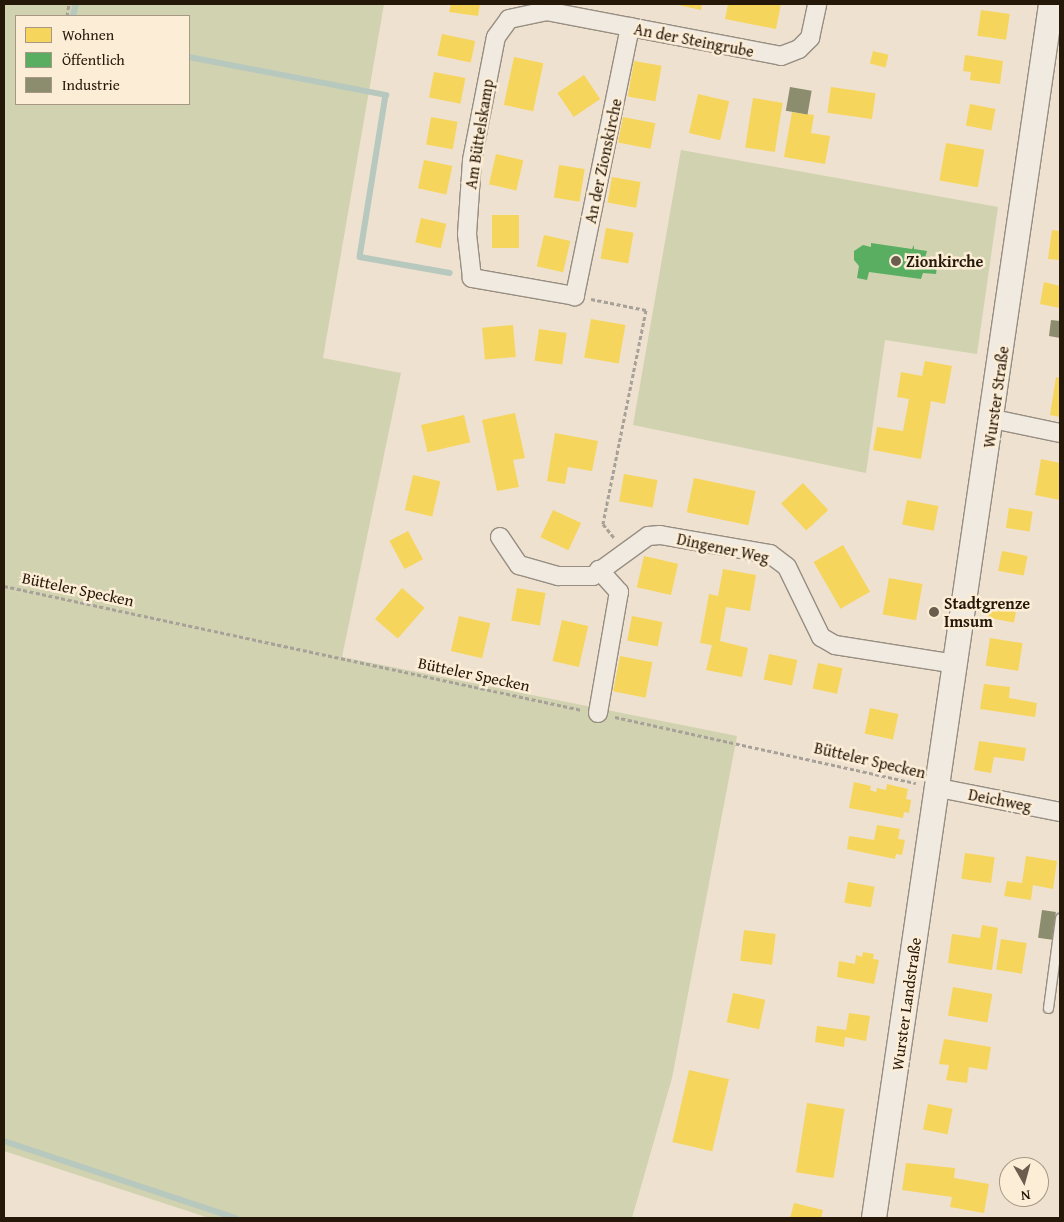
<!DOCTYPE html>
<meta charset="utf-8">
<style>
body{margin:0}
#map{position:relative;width:1064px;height:1222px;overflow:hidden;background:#eee1cf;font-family:"Gentium Book Plus",serif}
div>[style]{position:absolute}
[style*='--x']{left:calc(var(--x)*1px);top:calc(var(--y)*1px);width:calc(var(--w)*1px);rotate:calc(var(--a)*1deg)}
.green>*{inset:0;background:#d1d2b0}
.homes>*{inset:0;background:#f6d55c;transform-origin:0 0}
.public>*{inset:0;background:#5aae61}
.industry>*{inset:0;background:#8c8c6e;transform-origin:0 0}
.stream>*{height:5.5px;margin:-2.75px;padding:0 2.75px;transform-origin:2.75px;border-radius:2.75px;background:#b7c8be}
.path>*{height:3px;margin-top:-1.5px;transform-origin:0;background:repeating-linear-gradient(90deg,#a7a199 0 4px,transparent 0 6.5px)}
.roads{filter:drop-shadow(1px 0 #978d81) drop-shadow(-1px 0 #978d81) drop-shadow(0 1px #978d81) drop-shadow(0 -1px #978d81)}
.lane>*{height:9px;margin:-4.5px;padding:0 4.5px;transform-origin:4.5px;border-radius:4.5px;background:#f0eae0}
.street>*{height:18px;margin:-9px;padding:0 9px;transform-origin:9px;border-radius:9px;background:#f0eae0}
.secondary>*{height:24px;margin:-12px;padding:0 12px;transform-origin:12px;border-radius:12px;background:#f0eae0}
.dots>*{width:14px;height:14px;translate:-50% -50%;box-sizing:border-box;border:2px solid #fcedd7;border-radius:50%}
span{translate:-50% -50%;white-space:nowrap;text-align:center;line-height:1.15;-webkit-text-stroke:5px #fcedd7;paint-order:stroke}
.street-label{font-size:16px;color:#261808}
.poi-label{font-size:16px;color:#261808;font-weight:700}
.left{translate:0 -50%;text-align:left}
.frame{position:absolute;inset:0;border:5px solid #261808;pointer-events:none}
.legend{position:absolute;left:15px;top:15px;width:175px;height:90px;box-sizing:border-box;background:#fcedd7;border:1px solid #a69884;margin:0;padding:6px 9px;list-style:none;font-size:15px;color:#261808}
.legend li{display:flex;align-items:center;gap:10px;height:25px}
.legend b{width:25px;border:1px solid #a69884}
.north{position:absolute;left:999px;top:1157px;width:50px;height:50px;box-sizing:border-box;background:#fcedd7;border:1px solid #a69884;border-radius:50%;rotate:173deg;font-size:14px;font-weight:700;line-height:20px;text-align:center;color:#261808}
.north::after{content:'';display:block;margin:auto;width:18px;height:22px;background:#6c5e4e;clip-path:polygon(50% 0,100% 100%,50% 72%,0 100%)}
</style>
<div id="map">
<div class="green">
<i style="clip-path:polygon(evenodd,4px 4px,384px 4px,323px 358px,401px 373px,342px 657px,737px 736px,672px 1078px,632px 1218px,209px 1218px,4px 1151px,4px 4px,16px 16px,189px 16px,189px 104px,16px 104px,16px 16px)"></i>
<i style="clip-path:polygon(681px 150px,998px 207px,977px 354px,885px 340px,866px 473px,633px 425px)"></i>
</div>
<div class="homes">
<i style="clip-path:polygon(451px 4px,480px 4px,478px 16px,449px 12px)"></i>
<i style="clip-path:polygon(674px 4px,702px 4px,701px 10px)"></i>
<i style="clip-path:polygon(728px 4px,781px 4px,776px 29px,725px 19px)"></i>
<i style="left:981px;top:10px;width:29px;height:26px;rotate:8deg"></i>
<i style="left:442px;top:34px;width:34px;height:22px;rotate:12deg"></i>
<i style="left:873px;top:51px;width:16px;height:13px;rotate:14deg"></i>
<i style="clip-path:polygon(965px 55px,1003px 61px,1000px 84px,970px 80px,971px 72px,963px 71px)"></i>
<i style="left:514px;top:57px;width:30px;height:49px;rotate:12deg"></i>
<i style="left:634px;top:61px;width:28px;height:36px;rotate:10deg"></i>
<i style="left:434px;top:72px;width:32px;height:26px;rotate:11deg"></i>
<i style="left:584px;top:75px;width:29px;height:32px;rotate:56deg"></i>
<i style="left:831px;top:87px;width:45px;height:26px;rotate:8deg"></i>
<i style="left:698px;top:94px;width:32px;height:40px;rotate:13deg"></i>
<i style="left:753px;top:98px;width:30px;height:50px;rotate:9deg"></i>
<i style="left:970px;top:104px;width:26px;height:22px;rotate:11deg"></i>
<i style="clip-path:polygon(792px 112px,814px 115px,811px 133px,830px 136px,825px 164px,784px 157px)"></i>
<i style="left:431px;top:117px;width:27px;height:28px;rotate:10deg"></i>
<i style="left:623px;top:117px;width:33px;height:26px;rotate:11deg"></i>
<i style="left:946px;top:143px;width:39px;height:38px;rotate:10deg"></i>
<i style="left:496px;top:154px;width:28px;height:31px;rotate:13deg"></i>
<i style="left:424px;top:160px;width:29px;height:29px;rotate:12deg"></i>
<i style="left:559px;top:165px;width:26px;height:33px;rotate:9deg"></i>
<i style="left:612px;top:177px;width:29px;height:26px;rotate:10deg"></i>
<i style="left:492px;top:215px;width:27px;height:33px"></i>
<i style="left:421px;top:218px;width:26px;height:25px;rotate:13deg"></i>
<i style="left:606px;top:228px;width:28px;height:31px;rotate:10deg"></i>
<i style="clip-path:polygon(1052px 230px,1060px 231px,1060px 260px,1048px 259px)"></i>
<i style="left:544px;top:235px;width:27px;height:32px;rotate:13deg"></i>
<i style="clip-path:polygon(1044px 282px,1060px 286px,1060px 308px,1040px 304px)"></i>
<i style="left:591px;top:319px;width:35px;height:39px;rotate:10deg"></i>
<i style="left:513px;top:325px;width:32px;height:31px;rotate:85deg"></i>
<i style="left:539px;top:329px;width:28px;height:32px;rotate:8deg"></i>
<i style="clip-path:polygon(925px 361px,952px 366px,945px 404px,931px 401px,921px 459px,873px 450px,877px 427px,903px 431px,909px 399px,897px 397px,901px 372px,922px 376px)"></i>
<i style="clip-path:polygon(1056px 377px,1060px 378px,1060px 417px,1050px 415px)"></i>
<i style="clip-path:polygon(515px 413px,525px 458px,513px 460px,519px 487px,497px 491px,482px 420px)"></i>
<i style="left:464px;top:415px;width:28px;height:44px;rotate:77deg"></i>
<i style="clip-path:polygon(555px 433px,598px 441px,592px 471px,568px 467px,565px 484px,547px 481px)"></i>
<i style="clip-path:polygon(1041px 459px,1060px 463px,1060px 500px,1035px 495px)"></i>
<i style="left:624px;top:474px;width:34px;height:28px;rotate:10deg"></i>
<i style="left:413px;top:475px;width:28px;height:36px;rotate:13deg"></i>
<i style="left:694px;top:478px;width:63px;height:35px;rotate:12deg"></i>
<i style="left:803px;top:483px;width:37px;height:30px;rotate:47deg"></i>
<i style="left:907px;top:500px;width:32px;height:25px;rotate:11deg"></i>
<i style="left:1009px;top:508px;width:24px;height:20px;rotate:9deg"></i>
<i style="left:553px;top:510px;width:31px;height:30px;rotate:25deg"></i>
<i style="left:408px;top:531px;width:32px;height:21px;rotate:62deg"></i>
<i style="left:843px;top:545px;width:54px;height:34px;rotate:60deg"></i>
<i style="left:1002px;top:551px;width:26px;height:20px;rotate:11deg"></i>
<i style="left:644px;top:556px;width:35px;height:32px;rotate:13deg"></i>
<i style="clip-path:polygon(723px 569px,756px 575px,750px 611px,726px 607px,720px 641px,748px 648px,742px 677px,706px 670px,712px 645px,700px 643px,709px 594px,718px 596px)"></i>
<i style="left:889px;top:578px;width:34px;height:37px;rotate:10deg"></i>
<i style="left:402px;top:588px;width:30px;height:41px;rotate:41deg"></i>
<i style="left:517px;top:588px;width:29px;height:33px;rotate:10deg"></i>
<i style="left:992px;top:599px;width:26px;height:19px;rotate:11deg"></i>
<i style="left:459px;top:616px;width:32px;height:36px;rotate:13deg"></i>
<i style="left:632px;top:616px;width:31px;height:25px;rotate:11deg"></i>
<i style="left:562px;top:620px;width:27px;height:42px;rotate:13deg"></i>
<i style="left:990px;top:638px;width:33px;height:28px;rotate:9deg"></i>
<i style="left:769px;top:654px;width:29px;height:26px;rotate:12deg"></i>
<i style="left:620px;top:656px;width:33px;height:36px;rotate:11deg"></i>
<i style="left:818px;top:663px;width:25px;height:26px;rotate:12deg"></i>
<i style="clip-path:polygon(984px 684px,1010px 687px,1009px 698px,1037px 703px,1035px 717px,980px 709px)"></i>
<i style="left:870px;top:708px;width:29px;height:26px;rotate:12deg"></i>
<i style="clip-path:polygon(979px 741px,1026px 748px,1024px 761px,994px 757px,991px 773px,974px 770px)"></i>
<i style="clip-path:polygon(854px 782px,871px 786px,870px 790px,876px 792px,877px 788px,886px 790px,887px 784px,908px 789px,906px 799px,911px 800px,909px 813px,904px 812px,903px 818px,849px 808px)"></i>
<i style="clip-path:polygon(877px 825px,900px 829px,898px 839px,905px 840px,902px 855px,896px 854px,895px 859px,847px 849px,849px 836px,874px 840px)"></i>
<i style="left:965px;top:853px;width:30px;height:26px;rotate:8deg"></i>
<i style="clip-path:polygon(1026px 856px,1057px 861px,1053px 889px,1033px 885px,1031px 900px,1004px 896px,1007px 881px,1022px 883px)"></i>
<i style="left:848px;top:882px;width:27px;height:21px;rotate:10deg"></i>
<i style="clip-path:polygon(982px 925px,998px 928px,992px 970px,948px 963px,952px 934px,980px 938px)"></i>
<i style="left:744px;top:930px;width:32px;height:31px;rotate:7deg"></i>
<i style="left:1001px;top:939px;width:26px;height:31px;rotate:9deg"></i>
<i style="clip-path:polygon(863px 952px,874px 954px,873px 959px,879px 960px,874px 984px,837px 977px,839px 961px,855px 964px,856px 955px,862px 957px)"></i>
<i style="left:953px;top:987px;width:40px;height:29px;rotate:10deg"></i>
<i style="left:733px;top:993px;width:33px;height:30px;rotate:12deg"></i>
<i style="clip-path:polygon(849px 1013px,870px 1016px,866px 1041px,845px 1037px,844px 1047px,815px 1042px,817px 1026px,846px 1030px)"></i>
<i style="clip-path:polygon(944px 1039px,991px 1047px,987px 1070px,969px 1067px,967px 1083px,946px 1080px,949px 1065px,939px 1064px)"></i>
<i style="left:689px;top:1070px;width:41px;height:74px;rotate:13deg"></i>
<i style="left:807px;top:1103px;width:38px;height:70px;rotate:9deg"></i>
<i style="left:928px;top:1104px;width:25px;height:26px;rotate:11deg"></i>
<i style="clip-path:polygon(906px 1163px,955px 1168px,954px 1178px,989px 1184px,984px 1213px,950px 1207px,952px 1197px,902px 1190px)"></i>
<i style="clip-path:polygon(794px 1203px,823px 1210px,821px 1218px,790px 1218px)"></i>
</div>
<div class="public">
<i style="clip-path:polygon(871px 243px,912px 249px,914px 245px,914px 249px,927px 251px,925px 258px,938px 259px,936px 274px,923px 273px,921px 279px,869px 272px,867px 280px,857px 278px,859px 266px,854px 260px,854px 251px,863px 245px,871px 247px)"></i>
</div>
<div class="industry">
<i style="left:790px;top:87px;width:22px;height:24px;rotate:10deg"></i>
<i style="clip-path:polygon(1051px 320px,1060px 321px,1060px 338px,1049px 336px)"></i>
<i style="left:1042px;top:910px;width:14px;height:28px;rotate:8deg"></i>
</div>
<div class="stream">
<i style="--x:73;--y:16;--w:12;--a:-76"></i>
<i style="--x:189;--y:57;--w:201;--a:10.9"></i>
<i style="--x:386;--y:95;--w:164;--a:99.1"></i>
<i style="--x:360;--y:257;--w:91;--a:10.1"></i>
<i style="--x:4;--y:1141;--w:244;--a:18.4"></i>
</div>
<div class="path">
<i style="--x:67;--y:16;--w:12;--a:-81"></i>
<i style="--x:591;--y:299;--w:56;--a:11.3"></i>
<i style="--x:646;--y:310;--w:218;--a:101.4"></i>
<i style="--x:603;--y:524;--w:19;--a:51"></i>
<i style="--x:4;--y:586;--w:591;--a:12.11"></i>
<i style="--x:615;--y:717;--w:308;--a:12.4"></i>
</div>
<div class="roads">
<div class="lane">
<i style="--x:1048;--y:1008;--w:91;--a:-82.4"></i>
</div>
<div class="street">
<i style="--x:630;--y:27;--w:275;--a:101.6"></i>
<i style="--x:575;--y:296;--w:105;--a:-170.1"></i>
<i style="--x:472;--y:278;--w:44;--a:-96.5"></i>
<i style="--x:467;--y:234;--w:74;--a:-86.1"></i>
<i style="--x:472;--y:160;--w:125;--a:-79"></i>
<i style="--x:496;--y:37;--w:22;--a:-54"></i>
<i style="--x:509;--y:19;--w:38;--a:-12"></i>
<i style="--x:546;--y:11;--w:239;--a:10.8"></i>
<i style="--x:781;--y:56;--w:19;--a:-21"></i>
<i style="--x:799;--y:49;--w:16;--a:-45"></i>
<i style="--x:810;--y:38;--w:35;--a:-78"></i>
<i style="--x:993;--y:419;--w:68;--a:11.8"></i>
<i style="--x:500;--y:537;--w:34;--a:56"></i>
<i style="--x:519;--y:565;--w:41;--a:15.8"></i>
<i style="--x:558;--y:576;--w:35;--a:0"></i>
<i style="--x:593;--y:576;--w:68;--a:-36"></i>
<i style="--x:648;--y:536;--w:12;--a:-5"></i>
<i style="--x:660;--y:535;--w:112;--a:9.8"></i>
<i style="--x:770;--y:554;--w:21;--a:37"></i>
<i style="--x:787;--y:567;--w:78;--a:64.1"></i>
<i style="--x:821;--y:637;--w:16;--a:30"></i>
<i style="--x:835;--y:645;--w:123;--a:8.9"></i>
<i style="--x:598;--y:713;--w:123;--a:-80.2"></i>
<i style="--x:619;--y:592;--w:30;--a:-132"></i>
<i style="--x:939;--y:788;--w:123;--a:11.2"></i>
</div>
<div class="secondary">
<i style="--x:874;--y:1218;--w:1227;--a:-81.7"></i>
</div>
</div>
<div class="dots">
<i style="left:896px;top:261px;background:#6c5e4e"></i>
<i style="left:934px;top:612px;background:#6c5e4e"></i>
</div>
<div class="street-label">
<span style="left:694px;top:40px;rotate:11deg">An der Steingrube</span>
<span style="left:479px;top:134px;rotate:-81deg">Am Büttelskamp</span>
<span style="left:603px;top:161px;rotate:-78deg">An der Zionskirche</span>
<span style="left:996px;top:397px;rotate:-82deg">Wurster Straße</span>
<span style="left:723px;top:548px;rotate:12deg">Dingener Weg</span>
<span style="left:78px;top:589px;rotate:12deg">Bütteler Specken</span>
<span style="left:474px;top:674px;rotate:12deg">Bütteler Specken</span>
<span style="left:870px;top:760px;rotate:13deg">Bütteler Specken</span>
<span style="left:1000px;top:800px;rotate:11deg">Deichweg</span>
<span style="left:906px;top:1004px;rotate:-82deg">Wurster Landstraße</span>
</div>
<div class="poi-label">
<span class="left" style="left:906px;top:261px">Zionkirche</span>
<span class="left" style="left:944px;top:612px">Stadtgrenze<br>Imsum</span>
</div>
<div class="frame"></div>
<ul class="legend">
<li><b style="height:14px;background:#f6d55c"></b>Wohnen</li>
<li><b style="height:14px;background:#5aae61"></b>Öffentlich</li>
<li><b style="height:14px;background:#8c8c6e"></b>Industrie</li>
</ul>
<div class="north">N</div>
</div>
